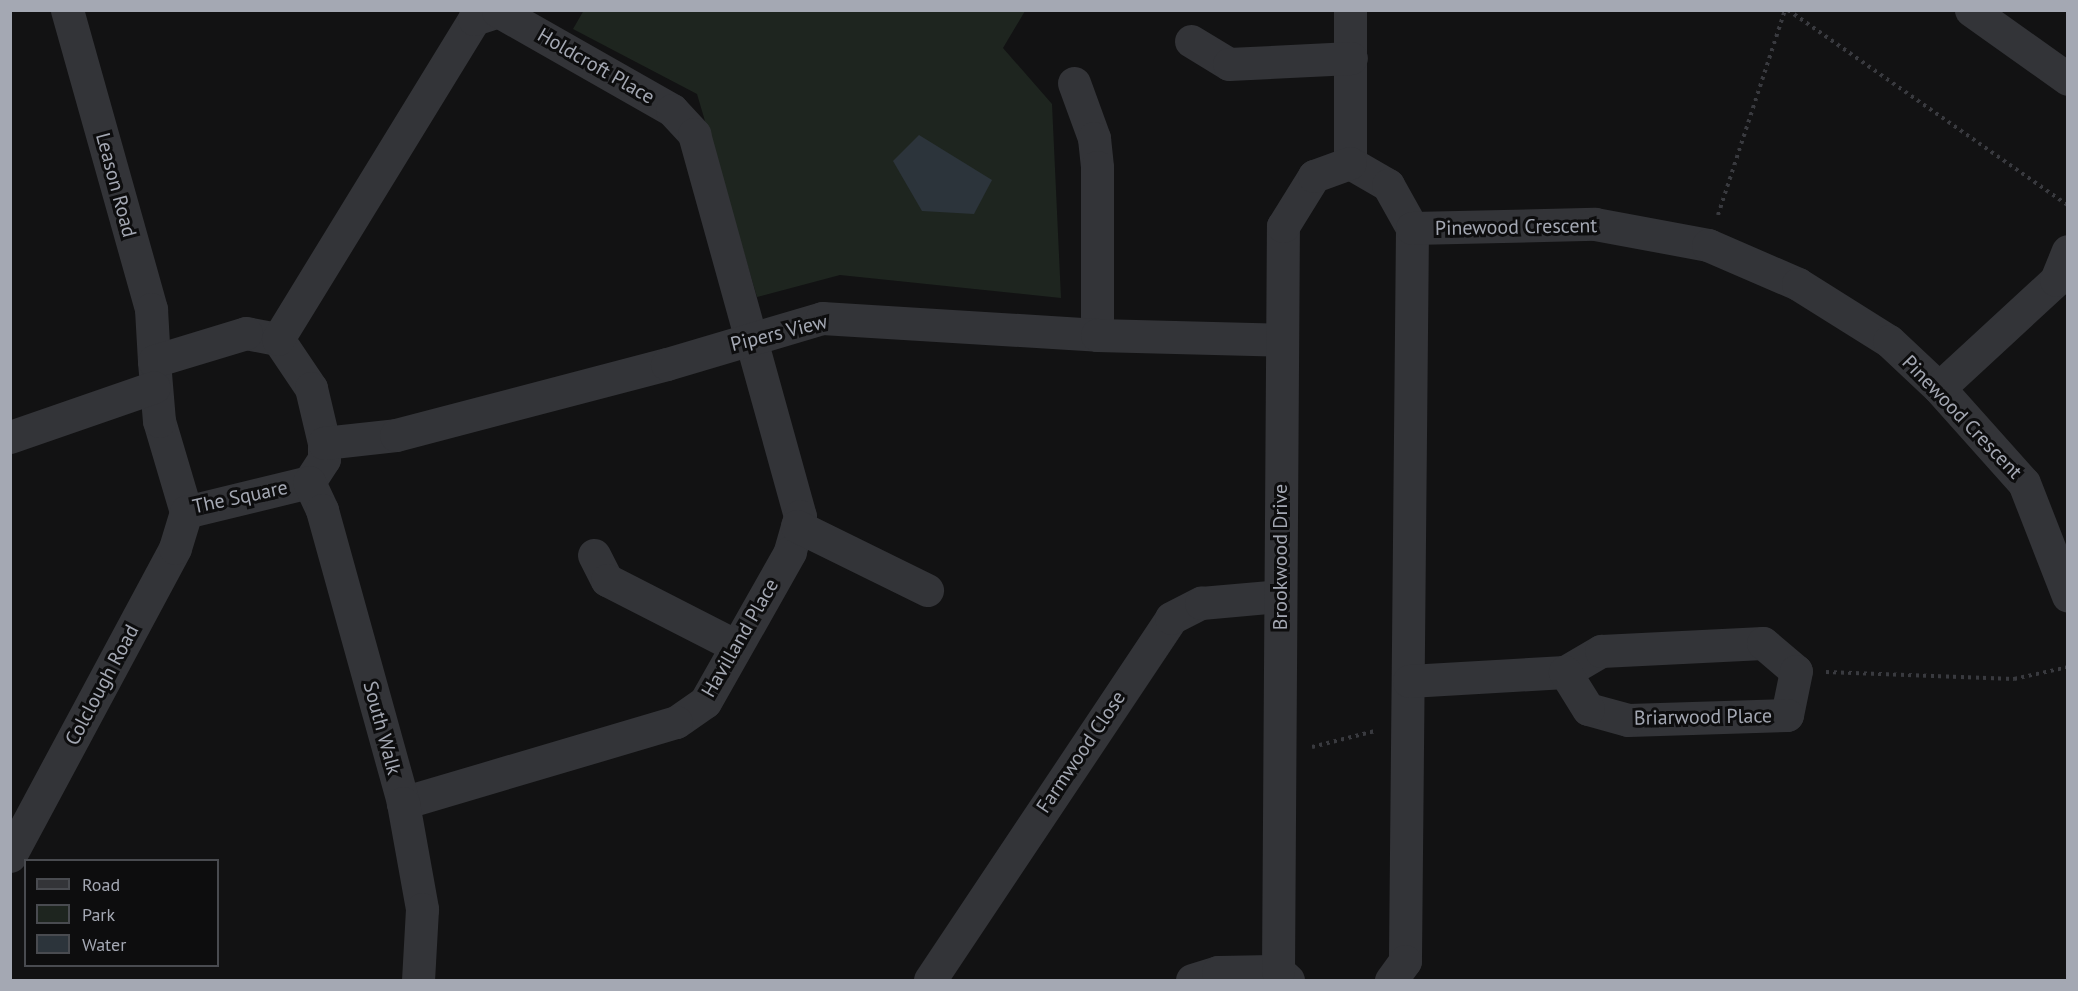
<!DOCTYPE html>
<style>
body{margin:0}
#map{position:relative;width:2078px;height:991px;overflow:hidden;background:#121213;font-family:"PT Sans",sans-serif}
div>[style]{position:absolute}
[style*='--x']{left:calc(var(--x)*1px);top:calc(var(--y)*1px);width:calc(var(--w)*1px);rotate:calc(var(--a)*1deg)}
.green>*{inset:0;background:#1e251f}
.water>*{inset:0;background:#2c343b}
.path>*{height:4px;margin-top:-2px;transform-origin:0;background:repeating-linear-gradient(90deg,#393a3f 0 3px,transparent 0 7.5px)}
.minor>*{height:33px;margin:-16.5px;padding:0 16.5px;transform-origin:16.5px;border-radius:16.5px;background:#333438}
span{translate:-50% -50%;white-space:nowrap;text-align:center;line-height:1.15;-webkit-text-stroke:6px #0d0d0e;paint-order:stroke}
.street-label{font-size:20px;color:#a4a8b3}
.frame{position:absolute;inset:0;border:12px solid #a4a8b3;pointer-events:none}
.legend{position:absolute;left:24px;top:859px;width:195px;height:108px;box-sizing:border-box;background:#0d0d0e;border:2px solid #494b50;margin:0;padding:8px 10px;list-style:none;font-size:18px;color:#a4a8b3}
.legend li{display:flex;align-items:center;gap:12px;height:30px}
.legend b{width:30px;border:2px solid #494b50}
</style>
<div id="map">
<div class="green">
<i style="clip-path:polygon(584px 10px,1025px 11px,1003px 48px,1052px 104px,1061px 298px,840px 275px,757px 297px,697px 94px,573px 29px)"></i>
</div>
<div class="water">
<i style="clip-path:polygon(919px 135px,992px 180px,974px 214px,922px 211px,893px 161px)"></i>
</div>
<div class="path">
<i style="--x:1788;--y:10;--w:341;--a:34.9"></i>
<i style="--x:1718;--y:215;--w:216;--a:-71.9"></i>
<i style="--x:1826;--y:672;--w:188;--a:2.1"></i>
<i style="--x:2014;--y:679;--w:55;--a:-12.5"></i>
<i style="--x:1312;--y:747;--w:65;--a:-14.3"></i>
</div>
<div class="minor">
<i style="--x:67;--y:10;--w:311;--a:74.3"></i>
<i style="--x:151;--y:309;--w:52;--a:86.7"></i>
<i style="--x:1350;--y:10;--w:153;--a:90"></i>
<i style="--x:1971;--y:10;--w:119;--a:35.4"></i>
<i style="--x:1191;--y:41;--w:44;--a:31.2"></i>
<i style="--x:1229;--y:64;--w:122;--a:-2.8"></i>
<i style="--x:1074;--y:83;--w:59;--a:70"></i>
<i style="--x:1094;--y:138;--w:29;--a:84"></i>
<i style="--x:1097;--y:167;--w:168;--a:90"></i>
<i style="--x:1350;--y:163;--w:44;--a:30.1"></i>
<i style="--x:1388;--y:185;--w:49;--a:60.8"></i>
<i style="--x:1412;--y:228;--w:733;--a:90.55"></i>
<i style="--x:1405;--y:961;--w:24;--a:126"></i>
<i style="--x:1412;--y:228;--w:183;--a:-1.3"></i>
<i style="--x:1595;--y:224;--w:115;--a:10.5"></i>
<i style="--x:1708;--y:245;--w:98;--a:23.4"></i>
<i style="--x:1798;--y:284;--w:107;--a:32.1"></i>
<i style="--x:1889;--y:341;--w:69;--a:43.2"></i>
<i style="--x:1939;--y:388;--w:127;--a:48.2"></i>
<i style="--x:2024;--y:483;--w:121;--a:68.7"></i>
<i style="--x:246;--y:333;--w:33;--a:11"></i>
<i style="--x:278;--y:339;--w:59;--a:56"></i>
<i style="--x:311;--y:388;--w:57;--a:76.7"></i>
<i style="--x:324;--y:443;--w:16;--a:90"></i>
<i style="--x:324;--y:459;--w:27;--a:123"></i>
<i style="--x:309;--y:482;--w:127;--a:166.3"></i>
<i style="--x:186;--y:512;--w:95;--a:-106.5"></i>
<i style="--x:159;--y:421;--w:60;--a:-94.8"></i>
<i style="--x:154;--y:361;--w:96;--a:-16.9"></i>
<i style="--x:278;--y:339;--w:375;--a:-58.5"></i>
<i style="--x:474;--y:19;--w:25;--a:-18"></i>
<i style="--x:498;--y:11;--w:200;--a:29.6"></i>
<i style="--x:672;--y:110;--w:33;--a:47"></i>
<i style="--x:694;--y:134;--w:396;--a:74.5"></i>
<i style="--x:800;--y:516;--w:37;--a:106"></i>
<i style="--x:790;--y:552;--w:172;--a:119.5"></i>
<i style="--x:705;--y:702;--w:35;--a:145"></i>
<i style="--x:676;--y:722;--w:285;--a:163.5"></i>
<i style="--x:1939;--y:388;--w:159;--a:-42.7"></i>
<i style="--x:2056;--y:280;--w:31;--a:-68"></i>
<i style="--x:10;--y:437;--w:152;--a:-19.1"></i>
<i style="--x:324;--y:443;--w:72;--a:-6.3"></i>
<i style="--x:396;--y:435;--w:280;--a:-14.7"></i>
<i style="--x:667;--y:364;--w:162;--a:-16.5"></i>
<i style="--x:822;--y:318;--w:276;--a:3.5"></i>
<i style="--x:1097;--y:335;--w:185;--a:1.5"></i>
<i style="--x:309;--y:482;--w:31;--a:65"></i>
<i style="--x:322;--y:510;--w:304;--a:74.5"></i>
<i style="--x:403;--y:803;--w:108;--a:79.8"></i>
<i style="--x:422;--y:909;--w:71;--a:93.2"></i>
<i style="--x:797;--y:526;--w:145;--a:26.2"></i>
<i style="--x:594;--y:555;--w:28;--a:63"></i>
<i style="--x:607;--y:580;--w:145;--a:27.1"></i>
<i style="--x:1409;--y:681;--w:156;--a:-3.3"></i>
<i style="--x:1565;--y:672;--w:42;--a:-30.3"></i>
<i style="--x:1601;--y:651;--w:162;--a:-2.8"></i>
<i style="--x:1763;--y:643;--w:43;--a:40.3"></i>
<i style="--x:1796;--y:671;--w:45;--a:101.6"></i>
<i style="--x:1787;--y:715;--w:159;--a:178.2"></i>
<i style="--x:1628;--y:720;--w:41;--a:-164.6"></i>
<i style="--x:1588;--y:709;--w:44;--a:-121.9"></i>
<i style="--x:10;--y:856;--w:349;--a:-61.8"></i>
<i style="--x:175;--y:548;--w:38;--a:-73"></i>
<i style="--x:930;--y:980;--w:435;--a:-56.3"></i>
<i style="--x:1171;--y:618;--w:34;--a:-27"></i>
<i style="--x:1201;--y:603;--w:78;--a:-5.1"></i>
<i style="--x:1192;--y:980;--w:27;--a:-17"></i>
<i style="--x:1218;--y:972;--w:60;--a:-1"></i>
<i style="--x:1288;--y:980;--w:13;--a:-138"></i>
<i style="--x:1278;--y:971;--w:745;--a:-89.62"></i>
<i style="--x:1283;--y:226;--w:59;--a:-58.2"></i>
<i style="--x:1314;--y:176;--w:38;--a:-20"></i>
</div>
<div class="street-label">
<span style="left:596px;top:66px;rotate:30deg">Holdcroft Place</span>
<span style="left:116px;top:185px;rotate:75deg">Leason Road</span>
<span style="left:1516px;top:227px;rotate:-1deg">Pinewood Crescent</span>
<span style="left:779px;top:333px;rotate:-14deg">Pipers View</span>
<span style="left:1962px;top:417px;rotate:46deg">Pinewood Crescent</span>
<span style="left:240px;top:497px;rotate:-12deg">The Square</span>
<span style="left:1280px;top:557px;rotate:-90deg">Brookwood Drive</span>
<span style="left:740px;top:638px;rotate:-60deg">Havilland Place</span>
<span style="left:102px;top:685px;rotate:-62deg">Colclough Road</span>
<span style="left:1703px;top:717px;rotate:-1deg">Briarwood Place</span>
<span style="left:382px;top:728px;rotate:75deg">South Walk</span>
<span style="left:1081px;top:752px;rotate:-56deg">Farmwood Close</span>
</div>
<div class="frame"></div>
<ul class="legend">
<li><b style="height:8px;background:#333438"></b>Road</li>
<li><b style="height:16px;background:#1e251f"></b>Park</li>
<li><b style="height:16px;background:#2c343b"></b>Water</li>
</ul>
</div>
